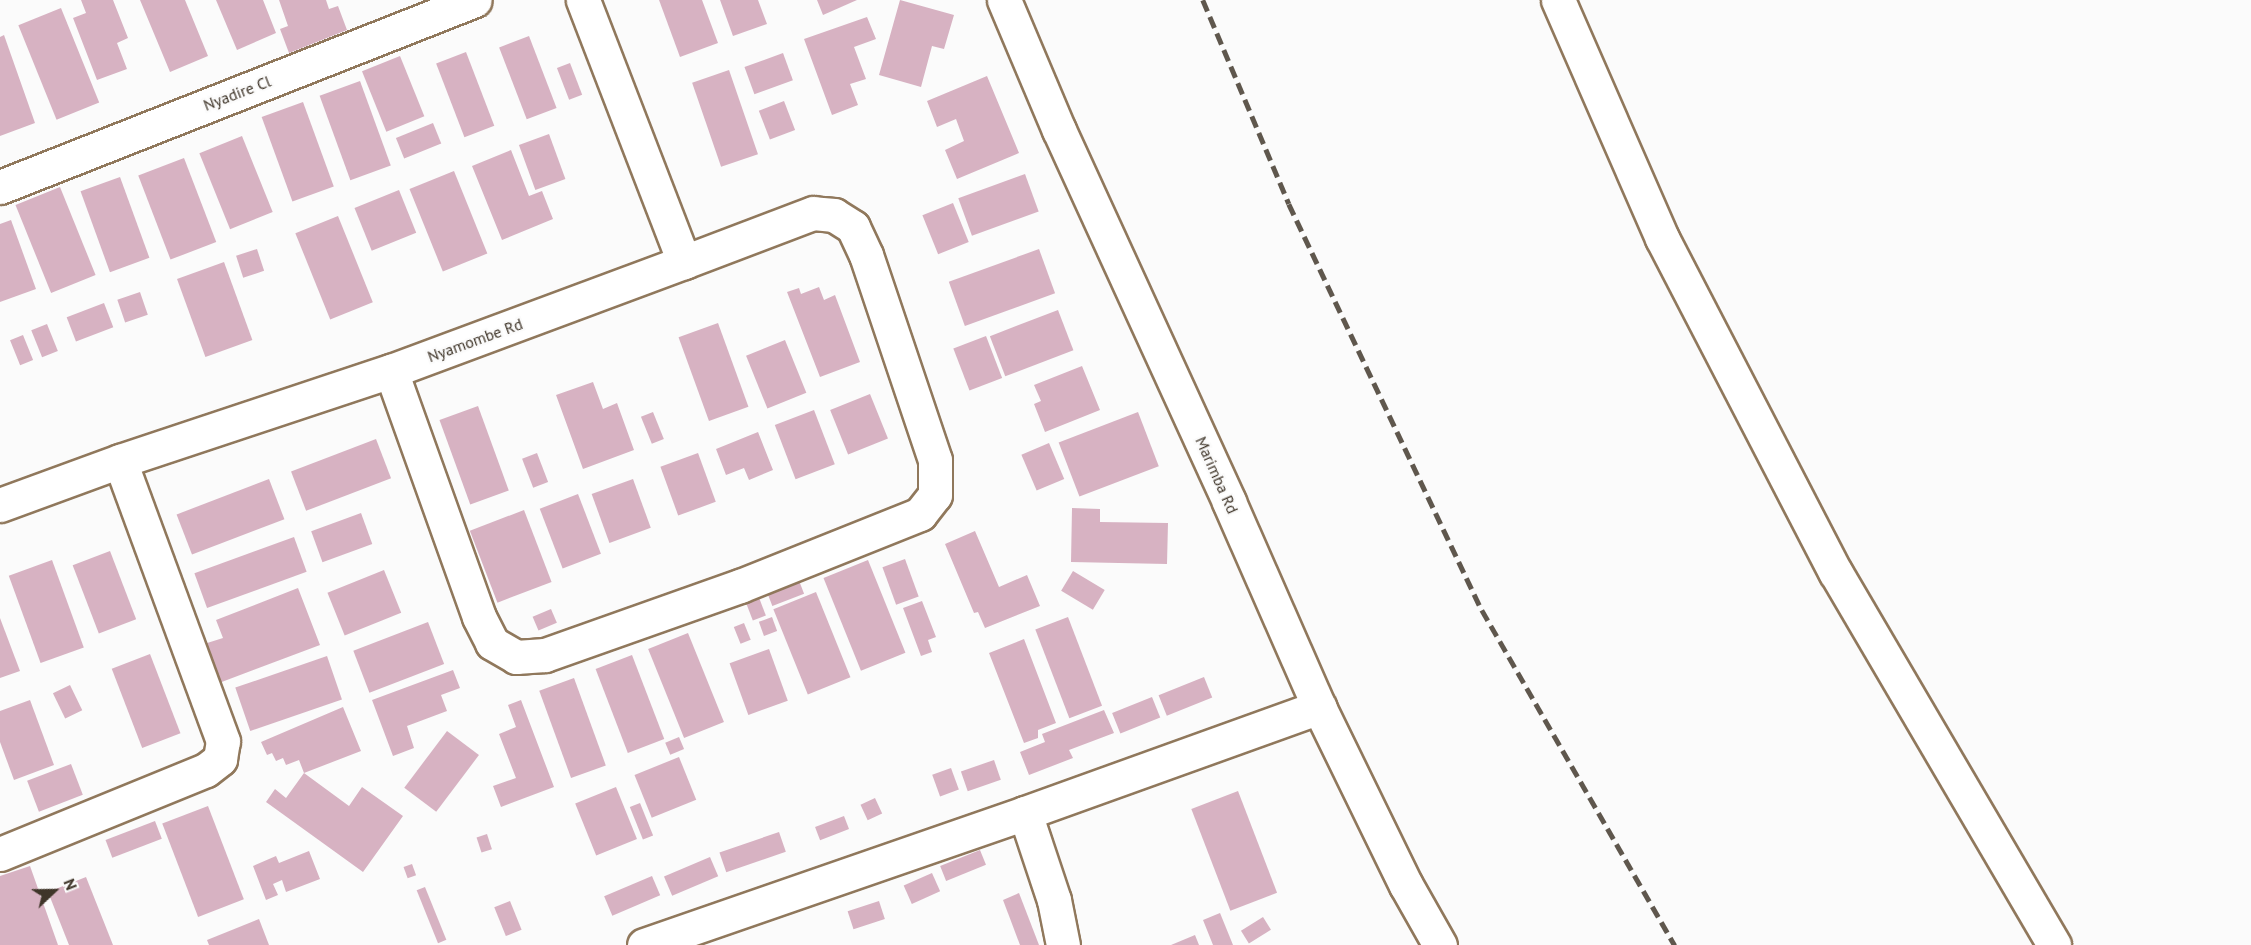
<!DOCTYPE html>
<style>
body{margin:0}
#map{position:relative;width:2251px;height:945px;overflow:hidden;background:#fbfbfb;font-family:"PT Sans",sans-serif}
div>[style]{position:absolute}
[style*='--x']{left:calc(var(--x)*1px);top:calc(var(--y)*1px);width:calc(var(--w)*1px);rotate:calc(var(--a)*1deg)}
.building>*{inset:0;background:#d7b2c2;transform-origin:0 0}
.roads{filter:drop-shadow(2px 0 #90785c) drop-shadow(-2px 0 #90785c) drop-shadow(0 2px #90785c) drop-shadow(0 -2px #90785c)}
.minor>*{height:33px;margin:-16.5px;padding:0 16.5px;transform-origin:16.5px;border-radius:16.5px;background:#fff}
.rail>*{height:4.5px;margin-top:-2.25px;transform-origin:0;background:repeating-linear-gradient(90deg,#5f574d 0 12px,transparent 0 18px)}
span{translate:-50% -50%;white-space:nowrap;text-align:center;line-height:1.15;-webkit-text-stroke:4.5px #fbfbfb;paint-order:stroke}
.street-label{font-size:16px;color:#3f3529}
.north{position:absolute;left:24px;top:861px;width:60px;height:60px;-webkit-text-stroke:4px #fbfbfb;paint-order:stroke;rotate:68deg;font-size:16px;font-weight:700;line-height:24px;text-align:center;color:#3f3529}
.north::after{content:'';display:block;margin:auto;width:21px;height:27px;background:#3f3529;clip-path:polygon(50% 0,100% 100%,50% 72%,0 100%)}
</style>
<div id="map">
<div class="building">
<i style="clip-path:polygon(81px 0,113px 0,128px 38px,117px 43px,127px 69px,97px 80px,73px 18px,86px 13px)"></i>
<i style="clip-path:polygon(140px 0,185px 0,208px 56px,170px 72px)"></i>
<i style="clip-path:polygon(216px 0,263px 0,276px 33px,237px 50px)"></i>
<i style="clip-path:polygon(279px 0,326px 0,329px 9px,338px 6px,347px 30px,289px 53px,280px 29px,288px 26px)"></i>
<i style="clip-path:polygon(659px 0,702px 0,718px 43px,680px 57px)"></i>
<i style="clip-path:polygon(720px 0,758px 0,767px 24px,733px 36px)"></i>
<i style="clip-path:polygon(817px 0,857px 0,823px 15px)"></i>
<i style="clip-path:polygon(900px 0,954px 15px,944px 49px,932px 46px,921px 87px,879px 75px)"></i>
<i style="left:61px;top:8px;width:102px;height:46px;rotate:68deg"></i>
<i style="clip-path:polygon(867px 17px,876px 39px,854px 47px,866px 79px,850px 84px,858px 105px,832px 115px,804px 39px)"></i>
<i style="clip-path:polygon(4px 35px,35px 123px,0 136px,0 37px)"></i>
<i style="left:529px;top:36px;width:77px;height:32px;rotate:69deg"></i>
<i style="left:466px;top:52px;width:79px;height:32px;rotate:69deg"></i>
<i style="left:783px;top:53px;width:29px;height:41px;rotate:70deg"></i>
<i style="left:400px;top:56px;width:65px;height:41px;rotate:68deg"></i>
<i style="left:570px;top:63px;width:34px;height:14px;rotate:69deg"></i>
<i style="left:729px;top:70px;width:89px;height:39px;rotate:71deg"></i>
<i style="clip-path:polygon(987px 76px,1019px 153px,957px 179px,945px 150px,964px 141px,956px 119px,937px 127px,927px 101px)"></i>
<i style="left:360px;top:81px;width:90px;height:43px;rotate:70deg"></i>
<i style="left:784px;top:101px;width:31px;height:27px;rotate:69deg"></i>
<i style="left:303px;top:102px;width:90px;height:44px;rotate:70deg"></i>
<i style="left:433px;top:123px;width:22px;height:40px;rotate:68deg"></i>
<i style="left:549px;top:134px;width:48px;height:32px;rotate:70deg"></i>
<i style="left:242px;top:136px;width:82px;height:46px;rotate:68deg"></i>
<i style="clip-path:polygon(511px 150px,529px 196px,542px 191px,553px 219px,502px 240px,472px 166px)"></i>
<i style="left:184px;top:158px;width:90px;height:49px;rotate:69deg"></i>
<i style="left:454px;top:171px;width:89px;height:48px;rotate:68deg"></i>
<i style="left:1025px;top:174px;width:40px;height:71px;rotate:70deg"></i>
<i style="left:120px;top:177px;width:86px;height:42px;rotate:70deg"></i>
<i style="left:60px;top:187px;width:95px;height:48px;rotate:68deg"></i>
<i style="left:399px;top:190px;width:46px;height:48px;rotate:68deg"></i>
<i style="left:953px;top:203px;width:42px;height:33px;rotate:68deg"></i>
<i style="left:338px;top:216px;width:93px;height:46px;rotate:68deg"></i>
<i style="clip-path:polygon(11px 220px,36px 289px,0 302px,0 224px)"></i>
<i style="left:257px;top:249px;width:23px;height:22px;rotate:72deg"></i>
<i style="left:1039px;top:249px;width:47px;height:96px;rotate:70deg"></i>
<i style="left:224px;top:262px;width:83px;height:50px;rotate:70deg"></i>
<i style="clip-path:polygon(819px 287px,824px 300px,835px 295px,860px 362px,820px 377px,787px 292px,799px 288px,801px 294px)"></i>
<i style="left:140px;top:292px;width:24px;height:24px;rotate:71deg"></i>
<i style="left:104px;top:303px;width:26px;height:40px;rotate:69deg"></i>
<i style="left:1058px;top:310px;width:43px;height:73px;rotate:69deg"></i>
<i style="left:718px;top:323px;width:89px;height:42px;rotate:70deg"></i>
<i style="left:47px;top:324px;width:29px;height:17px;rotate:68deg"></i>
<i style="left:23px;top:335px;width:27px;height:14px;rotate:68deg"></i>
<i style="left:986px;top:336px;width:45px;height:35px;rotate:69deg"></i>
<i style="left:785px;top:340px;width:57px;height:42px;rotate:68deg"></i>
<i style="clip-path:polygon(1082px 366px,1100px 410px,1045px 432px,1034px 404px,1041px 401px,1034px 385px)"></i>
<i style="clip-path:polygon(593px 382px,603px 409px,617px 403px,634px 450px,583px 469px,556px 395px)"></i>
<i style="left:870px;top:394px;width:48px;height:43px;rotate:68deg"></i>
<i style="left:478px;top:406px;width:90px;height:41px;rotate:70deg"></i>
<i style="left:814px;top:410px;width:58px;height:42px;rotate:69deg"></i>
<i style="left:653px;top:412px;width:29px;height:13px;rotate:68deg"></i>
<i style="left:1138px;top:412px;width:58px;height:85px;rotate:69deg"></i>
<i style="clip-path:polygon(758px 432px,773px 470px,749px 480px,744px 468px,726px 475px,716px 449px)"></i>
<i style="left:376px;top:439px;width:42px;height:91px;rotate:69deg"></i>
<i style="left:1049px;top:443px;width:39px;height:30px;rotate:67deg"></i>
<i style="left:537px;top:453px;width:31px;height:16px;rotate:69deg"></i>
<i style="left:698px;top:453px;width:52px;height:40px;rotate:70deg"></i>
<i style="left:269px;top:479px;width:43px;height:99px;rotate:69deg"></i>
<i style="left:633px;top:479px;width:52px;height:44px;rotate:70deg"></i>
<i style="left:578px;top:494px;width:64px;height:41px;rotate:69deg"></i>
<i style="clip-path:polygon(1072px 508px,1100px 509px,1100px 522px,1168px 523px,1167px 564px,1071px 562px)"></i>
<i style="left:524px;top:510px;width:77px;height:58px;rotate:69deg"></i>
<i style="left:361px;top:513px;width:33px;height:53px;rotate:70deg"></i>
<i style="clip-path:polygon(975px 531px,999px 587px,1027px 575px,1040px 606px,985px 628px,978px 612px,974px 613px,945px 544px)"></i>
<i style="left:294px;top:537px;width:37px;height:106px;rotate:70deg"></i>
<i style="left:110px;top:551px;width:73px;height:40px;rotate:69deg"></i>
<i style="left:905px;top:559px;width:40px;height:24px;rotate:70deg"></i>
<i style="left:52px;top:560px;width:93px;height:46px;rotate:70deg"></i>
<i style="left:868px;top:560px;width:100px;height:48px;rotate:68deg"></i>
<i style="left:384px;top:570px;width:46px;height:61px;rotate:68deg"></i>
<i style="left:1073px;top:571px;width:37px;height:23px;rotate:31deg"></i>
<i style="left:798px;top:578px;width:17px;height:34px;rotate:69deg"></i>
<i style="clip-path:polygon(298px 588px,320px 645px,219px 683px,204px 644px,223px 638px,216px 620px)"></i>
<i style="left:816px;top:592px;width:92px;height:46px;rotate:68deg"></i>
<i style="left:758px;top:595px;width:22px;height:14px;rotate:69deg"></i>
<i style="clip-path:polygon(922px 601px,936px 637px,928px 640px,932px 652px,921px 656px,903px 608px)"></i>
<i style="left:551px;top:609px;width:15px;height:20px;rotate:67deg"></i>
<i style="left:772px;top:617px;width:15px;height:14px;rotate:70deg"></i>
<i style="left:1068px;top:617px;width:95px;height:35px;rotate:69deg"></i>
<i style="clip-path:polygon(0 618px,20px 671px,0 678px)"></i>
<i style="left:428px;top:622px;width:45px;height:80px;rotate:69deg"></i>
<i style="left:744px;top:623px;width:18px;height:11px;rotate:68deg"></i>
<i style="left:688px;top:633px;width:96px;height:43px;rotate:68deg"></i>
<i style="clip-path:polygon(1024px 639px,1056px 723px,1038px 730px,1038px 738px,1024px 743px,989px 653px)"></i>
<i style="left:769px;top:649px;width:55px;height:42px;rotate:70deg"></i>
<i style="left:150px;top:654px;width:85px;height:41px;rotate:69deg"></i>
<i style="left:632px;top:655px;width:90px;height:39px;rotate:69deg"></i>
<i style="left:327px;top:656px;width:46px;height:97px;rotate:71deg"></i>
<i style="clip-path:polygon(453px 670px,460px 688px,441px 695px,447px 711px,407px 726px,414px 748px,393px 756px,372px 700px)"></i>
<i style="left:1204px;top:677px;width:22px;height:49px;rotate:68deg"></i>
<i style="left:574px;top:678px;width:93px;height:37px;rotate:70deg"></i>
<i style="left:70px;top:685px;width:28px;height:19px;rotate:64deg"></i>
<i style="left:1152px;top:697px;width:22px;height:43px;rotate:68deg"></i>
<i style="clip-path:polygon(30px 700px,54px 765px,14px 780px,0 742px,0 711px)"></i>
<i style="clip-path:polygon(521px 700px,554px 787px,501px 807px,493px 786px,516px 778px,499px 734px,516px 727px,508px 705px)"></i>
<i style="clip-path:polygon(343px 707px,361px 751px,304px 773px,299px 760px,286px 765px,283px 758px,276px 761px,272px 753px,267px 755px,261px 742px)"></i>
<i style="clip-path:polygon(1104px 710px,1114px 733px,1069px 750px,1073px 758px,1029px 775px,1020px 752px,1045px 742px,1042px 734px)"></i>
<i style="left:447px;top:731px;width:40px;height:71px;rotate:37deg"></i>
<i style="left:679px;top:737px;width:13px;height:15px;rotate:67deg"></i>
<i style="left:679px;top:757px;width:46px;height:48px;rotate:68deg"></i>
<i style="left:994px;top:760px;width:21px;height:35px;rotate:71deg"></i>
<i style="left:71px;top:764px;width:33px;height:47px;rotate:69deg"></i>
<i style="left:951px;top:768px;width:23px;height:20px;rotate:70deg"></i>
<i style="clip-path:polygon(304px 773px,349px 806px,362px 787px,403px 816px,363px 872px,266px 802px,275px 789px,286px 798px)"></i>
<i style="left:616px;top:787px;width:56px;height:44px;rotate:68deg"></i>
<i style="left:1238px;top:791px;width:109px;height:50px;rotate:69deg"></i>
<i style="left:875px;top:798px;width:17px;height:16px;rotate:65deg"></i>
<i style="left:640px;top:803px;width:35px;height:11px;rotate:68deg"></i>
<i style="left:208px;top:806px;width:100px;height:49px;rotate:69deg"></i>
<i style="left:844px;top:816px;width:14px;height:31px;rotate:69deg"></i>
<i style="left:155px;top:821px;width:19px;height:53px;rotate:69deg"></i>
<i style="left:779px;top:832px;width:21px;height:63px;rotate:71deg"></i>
<i style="left:487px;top:834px;width:16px;height:11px;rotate:72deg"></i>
<i style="left:980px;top:850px;width:16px;height:43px;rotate:68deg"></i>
<i style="clip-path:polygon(309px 851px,320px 879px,286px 892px,282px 880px,273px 884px,278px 895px,266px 900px,253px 866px,276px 856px,279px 863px)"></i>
<i style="left:710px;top:857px;width:21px;height:50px;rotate:67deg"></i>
<i style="left:412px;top:864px;width:12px;height:9px;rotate:70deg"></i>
<i style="clip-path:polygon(30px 866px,58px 945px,0 945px,0 876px)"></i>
<i style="left:932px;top:873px;width:20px;height:31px;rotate:66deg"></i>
<i style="left:652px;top:876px;width:21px;height:52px;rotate:67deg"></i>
<i style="clip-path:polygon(86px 877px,113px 945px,69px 945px,48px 892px)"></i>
<i style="left:425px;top:887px;width:57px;height:9px;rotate:68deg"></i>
<i style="clip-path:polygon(1019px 893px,1039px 945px,1020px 945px,1003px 900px)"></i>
<i style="left:510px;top:901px;width:31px;height:17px;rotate:68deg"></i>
<i style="left:879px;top:901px;width:19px;height:33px;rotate:72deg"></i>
<i style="clip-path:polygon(1220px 913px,1233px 945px,1213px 945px,1203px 920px)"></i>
<i style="left:1263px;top:917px;width:15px;height:26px;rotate:58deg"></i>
<i style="clip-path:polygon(259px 919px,269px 945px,209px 945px,207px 940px)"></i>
<i style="clip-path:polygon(1195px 935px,1199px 945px,1171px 945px)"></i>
</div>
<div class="roads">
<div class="minor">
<i style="--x:1004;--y:0;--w:141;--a:67.1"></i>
<i style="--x:1059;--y:130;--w:409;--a:65.4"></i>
<i style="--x:1229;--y:502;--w:224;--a:66.3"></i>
<i style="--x:1319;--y:707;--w:198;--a:64"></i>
<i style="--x:1406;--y:885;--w:69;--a:60.5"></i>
<i style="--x:1558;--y:0;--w:260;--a:66.4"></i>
<i style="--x:1662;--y:238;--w:377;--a:62.6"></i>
<i style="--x:1836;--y:573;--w:431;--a:59.6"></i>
<i style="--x:0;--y:187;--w:510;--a:-21.49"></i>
<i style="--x:391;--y:371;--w:261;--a:70.3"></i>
<i style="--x:479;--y:617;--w:29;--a:63"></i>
<i style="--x:492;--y:643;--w:28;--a:30"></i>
<i style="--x:516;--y:657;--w:29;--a:-4"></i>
<i style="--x:545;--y:655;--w:207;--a:-19.5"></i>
<i style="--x:740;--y:586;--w:194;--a:-21.8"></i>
<i style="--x:920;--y:514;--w:24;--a:-52"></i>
<i style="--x:935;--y:495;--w:35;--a:-90"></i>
<i style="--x:935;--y:460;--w:216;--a:-108.6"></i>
<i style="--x:866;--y:255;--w:31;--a:-115"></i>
<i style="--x:853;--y:227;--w:22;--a:-148"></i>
<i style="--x:834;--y:215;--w:21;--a:-175"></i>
<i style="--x:813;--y:213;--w:138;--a:159.2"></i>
<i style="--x:0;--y:505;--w:128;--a:-20.1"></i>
<i style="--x:120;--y:461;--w:286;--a:-18.4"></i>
<i style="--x:391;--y:371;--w:313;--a:-20.4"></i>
<i style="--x:684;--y:262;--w:281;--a:-111.1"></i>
<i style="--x:1025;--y:813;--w:92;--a:71.6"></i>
<i style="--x:1054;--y:900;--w:46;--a:78.7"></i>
<i style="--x:0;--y:854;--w:222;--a:-22.2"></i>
<i style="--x:206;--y:770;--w:18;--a:-38"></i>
<i style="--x:220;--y:759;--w:18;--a:-81"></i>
<i style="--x:223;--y:741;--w:298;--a:-110.2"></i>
<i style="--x:644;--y:945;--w:403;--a:-19.1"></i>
<i style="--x:1025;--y:813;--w:313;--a:-19.8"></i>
</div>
</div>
<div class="rail">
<i style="--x:1203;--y:0;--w:221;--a:67.1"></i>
<i style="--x:1289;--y:204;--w:450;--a:64.6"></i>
<i style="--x:1482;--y:610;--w:387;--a:60.1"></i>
</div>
<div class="street-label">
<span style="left:237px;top:93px;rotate:-21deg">Nyadire Cl</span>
<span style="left:475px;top:340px;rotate:-20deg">Nyamombe Rd</span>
<span style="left:1217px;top:475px;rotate:66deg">Marimba Rd</span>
</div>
<div class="north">N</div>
</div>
